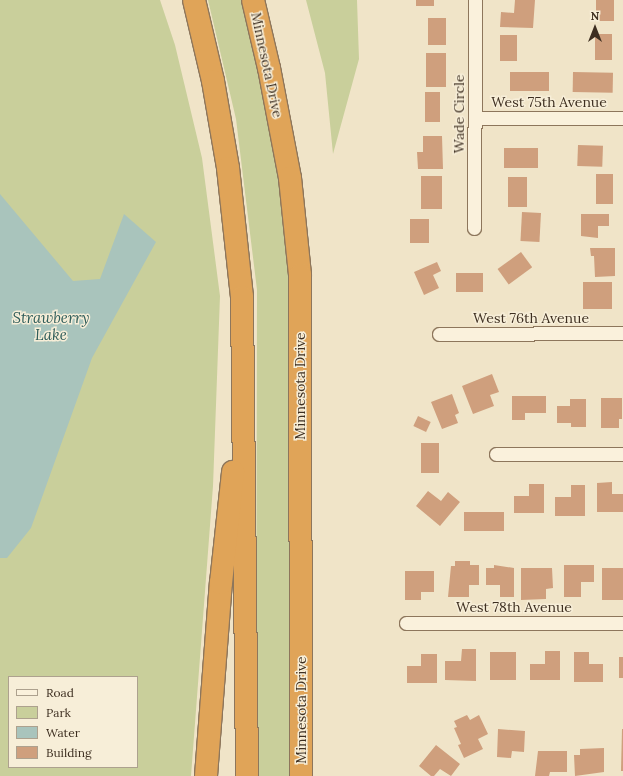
<!DOCTYPE html>
<style>
body{margin:0}
#map{position:relative;width:623px;height:776px;overflow:hidden;background:#f0e4c8;font-family:Lora,serif}
div>[style]{position:absolute}
[style*='--x']{left:calc(var(--x)*1px);top:calc(var(--y)*1px);width:calc(var(--w)*1px);rotate:calc(var(--a)*1deg)}
.green>*{inset:0;background:#c9cf9b}
.water>*{inset:0;background:#a9c4bc}
.building>*{inset:0;background:#cf9f7d;transform-origin:0 0}
.roads{filter:drop-shadow(1px 0 #8d765c) drop-shadow(-1px 0 #8d765c) drop-shadow(0 1px #8d765c) drop-shadow(0 -1px #8d765c)}
.minor>*{height:13px;margin:-6.5px;padding:0 6.5px;transform-origin:6.5px;border-radius:6.5px;background:#faf1dc}
.motorway>*{height:22px;margin:-11px;padding:0 11px;transform-origin:11px;border-radius:11px;background:#e0a458}
span{translate:-50% -50%;white-space:nowrap;text-align:center;line-height:1.15;-webkit-text-stroke:3px #f7eed8;paint-order:stroke}
.street-label{font-size:14px;color:#3d2e20}
.water-label{font-size:15px;color:#2f5d5a;font-style:italic}
.legend{position:absolute;left:8px;top:676px;width:130px;height:92px;box-sizing:border-box;background:#f7eed8;border:1px solid #ada18e;margin:0;padding:5px 7px;list-style:none;font-size:12px;color:#3d2e20}
.legend li{display:flex;align-items:center;gap:8px;height:20px}
.legend b{width:20px;border:1px solid #ada18e}
.north{position:absolute;left:575px;top:8px;width:40px;height:40px;-webkit-text-stroke:3px #f7eed8;paint-order:stroke;rotate:0deg;font-size:11px;font-weight:700;line-height:16px;text-align:center;color:#3d2e20}
.north::after{content:'';display:block;margin:auto;width:14px;height:18px;background:#3d2e20;clip-path:polygon(50% 0,100% 100%,50% 72%,0 100%)}
</style>
<div id="map">
<div class="green">
<i style="clip-path:polygon(evenodd,0 0,160px 0,175px 45px,202px 158px,220px 296px,213px 486px,191px 776px,0 776px,0 0,9px 677px,137px 677px,137px 767px,9px 767px,9px 677px)"></i>
<i style="clip-path:polygon(208px 0,243px 0,275px 155px,288px 247px,290px 776px,256px 776px,257px 290px,236px 119px)"></i>
<i style="clip-path:polygon(306px 0,357px 0,359px 59px,333px 154px,325px 73px)"></i>
</div>
<div class="water">
<i style="clip-path:polygon(0 194px,73px 281px,100px 279px,124px 214px,156px 242px,92px 358px,31px 528px,7px 558px,0 558px)"></i>
</div>
<div class="building">
<i style="left:416px;top:0;width:18px;height:6px"></i>
<i style="clip-path:polygon(515px 0,535px 0,533px 28px,500px 27px,501px 12px,514px 13px)"></i>
<i style="left:596px;top:0;width:18px;height:21px"></i>
<i style="left:428px;top:18px;width:18px;height:27px"></i>
<i style="left:595px;top:34px;width:17px;height:26px"></i>
<i style="left:500px;top:35px;width:17px;height:26px"></i>
<i style="left:426px;top:53px;width:20px;height:34px"></i>
<i style="left:510px;top:72px;width:39px;height:19px"></i>
<i style="left:573px;top:72px;width:40px;height:20px;rotate:1deg"></i>
<i style="left:425px;top:92px;width:15px;height:30px"></i>
<i style="clip-path:polygon(423px 136px,442px 136px,443px 169px,418px 169px,417px 152px,423px 152px)"></i>
<i style="left:578px;top:145px;width:25px;height:21px;rotate:2deg"></i>
<i style="left:504px;top:148px;width:34px;height:20px"></i>
<i style="left:596px;top:174px;width:17px;height:30px"></i>
<i style="left:421px;top:176px;width:21px;height:33px"></i>
<i style="left:508px;top:177px;width:19px;height:30px"></i>
<i style="left:522px;top:212px;width:19px;height:29px;rotate:3deg"></i>
<i style="clip-path:polygon(581px 214px,609px 214px,609px 226px,598px 226px,598px 238px,581px 236px)"></i>
<i style="left:410px;top:219px;width:19px;height:24px"></i>
<i style="clip-path:polygon(590px 248px,615px 248px,615px 276px,595px 277px,594px 256px,591px 256px)"></i>
<i style="left:521px;top:252px;width:19px;height:29px;rotate:54deg"></i>
<i style="clip-path:polygon(437px 262px,441px 271px,433px 275px,439px 288px,424px 295px,414px 272px)"></i>
<i style="left:456px;top:273px;width:27px;height:19px"></i>
<i style="left:583px;top:282px;width:29px;height:27px"></i>
<i style="clip-path:polygon(492px 374px,499px 392px,490px 395px,494px 406px,473px 414px,462px 386px)"></i>
<i style="clip-path:polygon(452px 394px,459px 413px,455px 415px,458px 423px,442px 429px,431px 402px)"></i>
<i style="clip-path:polygon(512px 396px,546px 396px,546px 413px,525px 413px,525px 420px,512px 420px)"></i>
<i style="clip-path:polygon(601px 398px,622px 398px,622px 419px,619px 419px,619px 428px,601px 428px)"></i>
<i style="clip-path:polygon(570px 399px,586px 399px,586px 427px,571px 427px,571px 423px,557px 423px,557px 406px,570px 406px)"></i>
<i style="left:418px;top:416px;width:14px;height:11px;rotate:25deg"></i>
<i style="left:421px;top:443px;width:18px;height:30px"></i>
<i style="clip-path:polygon(612px 482px,612px 494px,623px 494px,623px 512px,597px 512px,597px 483px)"></i>
<i style="clip-path:polygon(529px 484px,544px 484px,544px 513px,514px 513px,514px 496px,529px 496px)"></i>
<i style="clip-path:polygon(571px 485px,585px 485px,585px 516px,555px 516px,555px 497px,571px 497px)"></i>
<i style="clip-path:polygon(428px 491px,441px 501px,448px 492px,460px 502px,440px 526px,416px 506px)"></i>
<i style="left:464px;top:512px;width:40px;height:19px"></i>
<i style="clip-path:polygon(455px 561px,470px 561px,470px 565px,479px 565px,479px 585px,469px 585px,469px 597px,448px 597px,451px 566px,455px 566px)"></i>
<i style="clip-path:polygon(494px 565px,514px 568px,514px 597px,500px 597px,500px 585px,486px 585px,486px 568px,494px 568px)"></i>
<i style="clip-path:polygon(564px 565px,594px 565px,594px 582px,581px 582px,581px 597px,564px 597px)"></i>
<i style="clip-path:polygon(521px 568px,552px 568px,553px 588px,546px 589px,546px 599px,521px 600px)"></i>
<i style="left:602px;top:568px;width:21px;height:32px"></i>
<i style="clip-path:polygon(405px 571px,434px 571px,434px 592px,421px 592px,421px 600px,405px 600px)"></i>
<i style="clip-path:polygon(462px 649px,476px 649px,476px 681px,445px 680px,445px 661px,461px 661px)"></i>
<i style="clip-path:polygon(545px 651px,560px 651px,560px 680px,530px 680px,530px 664px,545px 664px)"></i>
<i style="left:490px;top:652px;width:26px;height:28px"></i>
<i style="clip-path:polygon(574px 652px,589px 652px,589px 664px,603px 664px,603px 682px,574px 682px)"></i>
<i style="clip-path:polygon(421px 654px,437px 654px,437px 683px,407px 683px,407px 666px,421px 666px)"></i>
<i style="left:619px;top:657px;width:4px;height:21px"></i>
<i style="clip-path:polygon(467px 715px,470px 720px,479px 715px,488px 734px,478px 739px,483px 749px,464px 758px,458px 745px,461px 744px,454px 728px,457px 727px,454px 721px)"></i>
<i style="clip-path:polygon(498px 729px,525px 731px,524px 752px,512px 751px,511px 758px,497px 757px)"></i>
<i style="clip-path:polygon(622px 729px,623px 729px,623px 771px,621px 771px)"></i>
<i style="clip-path:polygon(436px 745px,460px 764px,451px 776px,440px 769px,434px 776px,431px 776px,419px 766px)"></i>
<i style="clip-path:polygon(604px 748px,604px 772px,575px 776px,574px 755px,580px 755px,580px 749px)"></i>
<i style="clip-path:polygon(538px 751px,567px 751px,567px 772px,550px 772px,549px 776px,535px 776px)"></i>
</div>
<div class="roads">
<div class="minor">
<i style="--x:476;--y:118;--w:147;--a:0"></i>
<i style="--x:474;--y:228;--w:228;--a:-89.7"></i>
<i style="--x:439;--y:334;--w:184;--a:-0.3"></i>
<i style="--x:496;--y:454;--w:127;--a:0"></i>
<i style="--x:406;--y:623;--w:217;--a:0"></i>
</div>
<div class="motorway">
<i style="--x:194;--y:0;--w:83;--a:76.8"></i>
<i style="--x:213;--y:81;--w:88;--a:80.2"></i>
<i style="--x:228;--y:168;--w:130;--a:83.8"></i>
<i style="--x:242;--y:297;--w:479;--a:89.4"></i>
<i style="--x:253;--y:0;--w:70;--a:76.8"></i>
<i style="--x:269;--y:68;--w:112;--a:79.2"></i>
<i style="--x:290;--y:178;--w:98;--a:84.1"></i>
<i style="--x:300;--y:275;--w:501;--a:89.89"></i>
<i style="--x:206;--y:776;--w:194;--a:-85.6"></i>
<i style="--x:221;--y:583;--w:112;--a:-83.8"></i>
</div>
</div>
<div class="street-label">
<span style="left:267px;top:65px;rotate:78deg">Minnesota Drive</span>
<span style="left:549px;top:102px">West 75th Avenue</span>
<span style="left:459px;top:114px;rotate:-90deg">Wade Circle</span>
<span style="left:531px;top:318px">West 76th Avenue</span>
<span style="left:300px;top:386px;rotate:-90deg">Minnesota Drive</span>
<span style="left:514px;top:607px">West 78th Avenue</span>
<span style="left:301px;top:710px;rotate:-90deg">Minnesota Drive</span>
</div>
<div class="water-label">
<span style="left:51px;top:326px">Strawberry<br>Lake</span>
</div>
<ul class="legend">
<li><b style="height:5px;background:#faf1dc"></b>Road</li>
<li><b style="height:11px;background:#c9cf9b"></b>Park</li>
<li><b style="height:11px;background:#a9c4bc"></b>Water</li>
<li><b style="height:11px;background:#cf9f7d"></b>Building</li>
</ul>
<div class="north">N</div>
</div>
